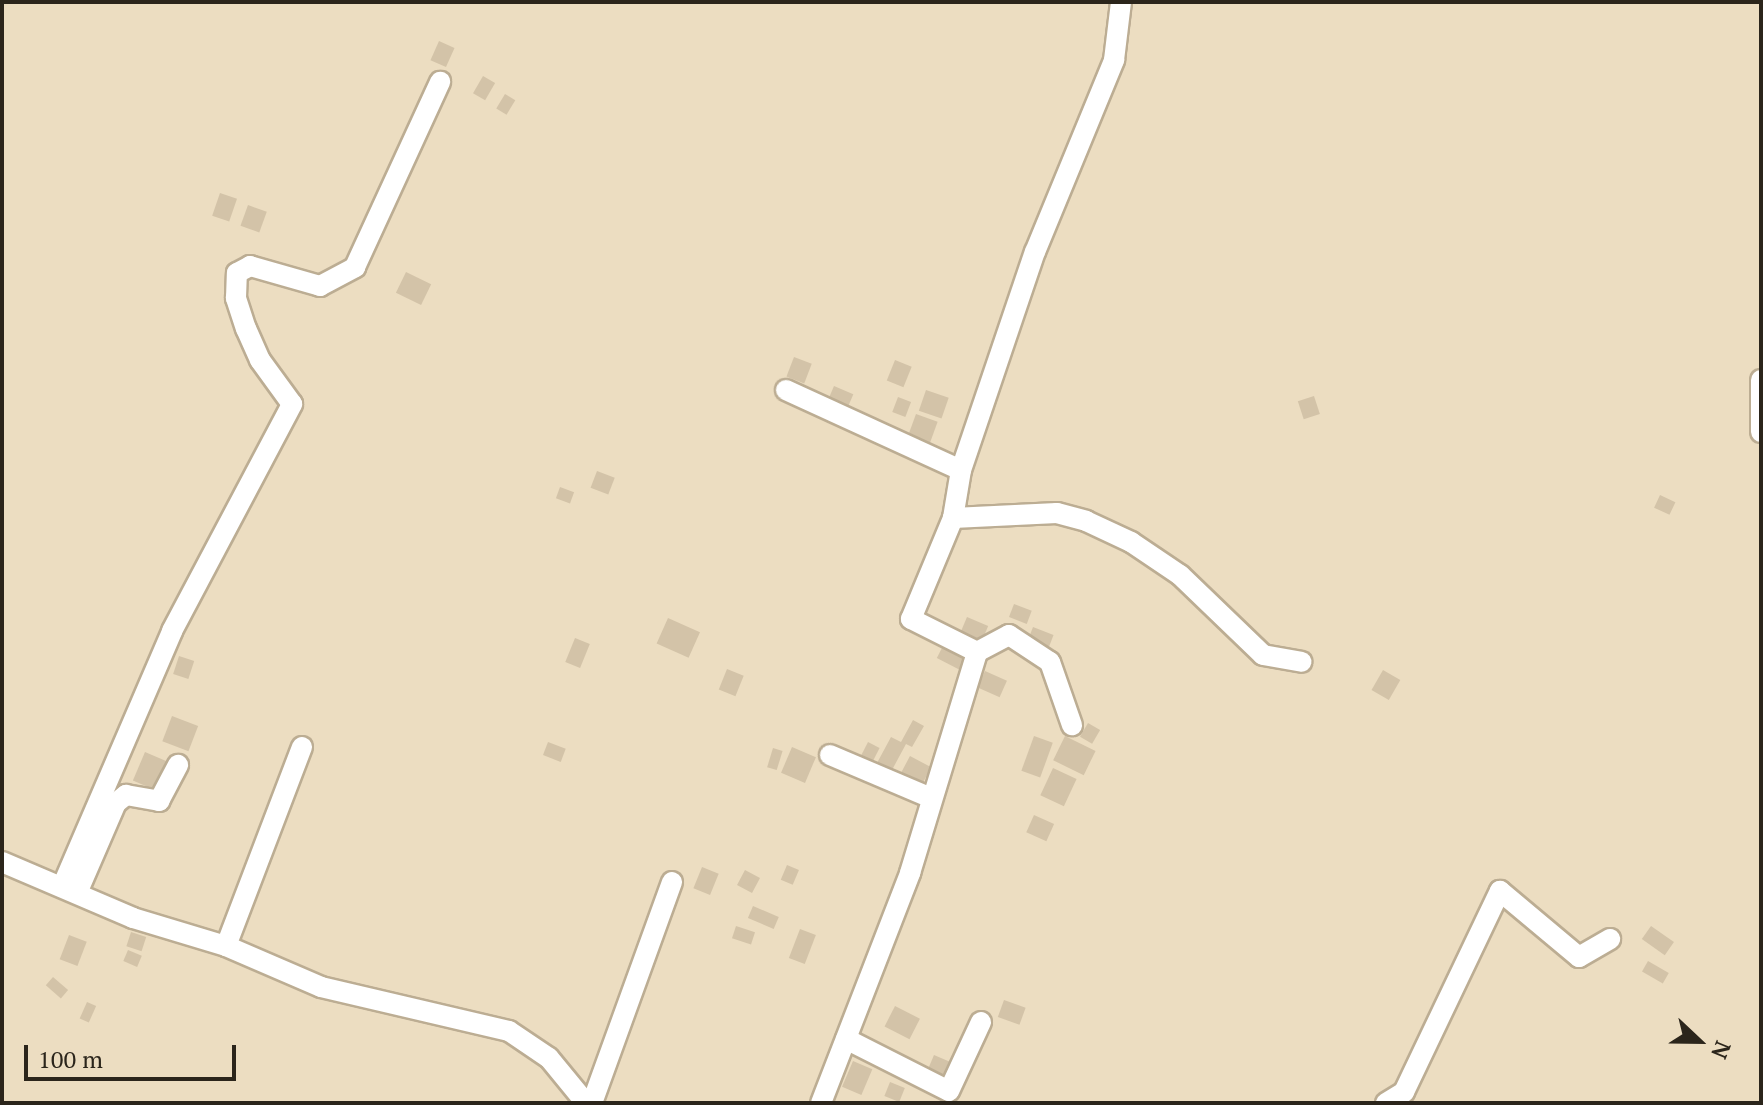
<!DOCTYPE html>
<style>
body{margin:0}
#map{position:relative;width:1763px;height:1105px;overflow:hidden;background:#ecddc1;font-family:"PT Serif",serif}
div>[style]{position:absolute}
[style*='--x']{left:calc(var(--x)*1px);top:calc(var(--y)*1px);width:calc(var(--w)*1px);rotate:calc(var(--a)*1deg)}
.building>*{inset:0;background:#d3c3a8;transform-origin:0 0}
.roads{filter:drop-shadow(2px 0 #bcad93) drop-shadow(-2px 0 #bcad93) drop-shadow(0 2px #bcad93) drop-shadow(0 -2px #bcad93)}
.minor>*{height:20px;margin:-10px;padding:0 10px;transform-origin:10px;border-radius:10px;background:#fff}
span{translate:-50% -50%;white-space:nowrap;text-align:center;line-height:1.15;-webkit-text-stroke:7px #ecddc1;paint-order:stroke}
.frame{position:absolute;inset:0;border:4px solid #2b251b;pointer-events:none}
.north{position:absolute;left:1659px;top:1001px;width:80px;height:80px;-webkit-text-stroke:6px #ecddc1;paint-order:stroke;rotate:112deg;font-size:22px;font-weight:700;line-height:32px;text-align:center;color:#2b251b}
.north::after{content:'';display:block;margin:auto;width:28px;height:36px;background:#2b251b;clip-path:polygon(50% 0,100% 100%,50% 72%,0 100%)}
.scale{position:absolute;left:24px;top:1045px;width:212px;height:36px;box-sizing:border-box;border:4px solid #2b251b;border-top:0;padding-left:10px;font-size:24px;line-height:28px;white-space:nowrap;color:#2b251b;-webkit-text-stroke:6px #ecddc1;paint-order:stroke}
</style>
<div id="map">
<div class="building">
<i style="left:439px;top:41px;width:17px;height:21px;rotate:24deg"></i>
<i style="left:483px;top:76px;width:14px;height:20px;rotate:30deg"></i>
<i style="left:505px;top:94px;width:12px;height:17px;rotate:31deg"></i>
<i style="left:220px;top:193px;width:18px;height:24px;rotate:19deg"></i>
<i style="left:248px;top:205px;width:20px;height:22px;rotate:20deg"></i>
<i style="left:406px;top:272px;width:28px;height:23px;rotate:26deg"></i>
<i style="left:794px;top:357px;width:19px;height:21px;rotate:21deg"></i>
<i style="left:895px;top:360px;width:18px;height:22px;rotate:22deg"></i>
<i style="left:834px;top:386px;width:21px;height:12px;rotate:23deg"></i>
<i style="left:926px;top:390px;width:24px;height:22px;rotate:19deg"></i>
<i style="left:1314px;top:396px;width:19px;height:17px;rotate:72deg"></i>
<i style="left:898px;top:397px;width:14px;height:16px;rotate:21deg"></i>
<i style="left:916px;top:414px;width:23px;height:23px;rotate:20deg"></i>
<i style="left:597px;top:471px;width:19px;height:18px;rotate:21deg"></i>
<i style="left:560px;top:487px;width:15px;height:12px;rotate:20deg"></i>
<i style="left:1660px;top:495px;width:17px;height:14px;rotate:25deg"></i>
<i style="left:1014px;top:604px;width:19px;height:14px;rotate:21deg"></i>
<i style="left:967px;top:617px;width:23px;height:17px;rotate:23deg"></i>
<i style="left:668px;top:618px;width:35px;height:28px;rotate:24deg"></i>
<i style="left:1033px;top:627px;width:22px;height:15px;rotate:21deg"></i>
<i style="left:575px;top:638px;width:16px;height:26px;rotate:22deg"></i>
<i style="left:945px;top:642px;width:25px;height:18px;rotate:27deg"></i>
<i style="left:179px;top:656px;width:16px;height:19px;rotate:18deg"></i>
<i style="left:727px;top:669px;width:18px;height:22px;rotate:22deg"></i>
<i style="left:1383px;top:670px;width:20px;height:23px;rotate:30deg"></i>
<i style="left:985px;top:671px;width:24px;height:18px;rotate:24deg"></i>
<i style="left:172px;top:716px;width:28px;height:27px;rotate:21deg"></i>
<i style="clip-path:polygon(913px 720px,924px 726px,912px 747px,906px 744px,892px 770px,877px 763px,891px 737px,901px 742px)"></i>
<i style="left:1088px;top:723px;width:14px;height:16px;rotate:30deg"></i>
<i style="left:1034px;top:736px;width:20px;height:37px;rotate:20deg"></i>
<i style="left:1065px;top:736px;width:34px;height:27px;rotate:26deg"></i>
<i style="left:548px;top:742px;width:19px;height:14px;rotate:21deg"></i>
<i style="left:868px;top:742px;width:13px;height:16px;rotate:27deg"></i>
<i style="left:792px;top:747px;width:26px;height:28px;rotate:23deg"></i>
<i style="left:773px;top:748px;width:10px;height:20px;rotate:17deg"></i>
<i style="left:145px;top:752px;width:28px;height:31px;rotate:23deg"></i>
<i style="left:910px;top:756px;width:24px;height:21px;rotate:28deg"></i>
<i style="left:1053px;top:768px;width:26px;height:30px;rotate:25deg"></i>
<i style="left:1034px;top:815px;width:22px;height:19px;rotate:24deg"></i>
<i style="left:787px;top:865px;width:13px;height:16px;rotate:23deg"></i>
<i style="left:702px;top:867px;width:18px;height:23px;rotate:22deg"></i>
<i style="left:745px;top:870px;width:17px;height:17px;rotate:28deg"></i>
<i style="left:753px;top:906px;width:28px;height:13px;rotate:23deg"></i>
<i style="left:736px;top:926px;width:20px;height:13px;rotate:18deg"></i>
<i style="left:1651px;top:926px;width:28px;height:16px;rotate:35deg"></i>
<i style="left:800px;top:929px;width:17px;height:31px;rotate:21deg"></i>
<i style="left:131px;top:932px;width:16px;height:15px;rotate:18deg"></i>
<i style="left:69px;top:935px;width:19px;height:26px;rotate:21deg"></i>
<i style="left:128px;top:950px;width:15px;height:12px;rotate:23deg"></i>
<i style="left:1648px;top:961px;width:24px;height:12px;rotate:30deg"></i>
<i style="left:53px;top:977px;width:20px;height:11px;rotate:41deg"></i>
<i style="left:1004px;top:1000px;width:23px;height:18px;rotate:20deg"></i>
<i style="left:87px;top:1002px;width:10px;height:18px;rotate:24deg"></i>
<i style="left:895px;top:1006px;width:28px;height:23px;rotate:27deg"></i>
<i style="left:934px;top:1055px;width:21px;height:23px;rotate:23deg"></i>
<i style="left:853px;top:1061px;width:21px;height:28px;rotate:23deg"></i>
<i style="left:890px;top:1082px;width:16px;height:15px;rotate:22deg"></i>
</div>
<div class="roads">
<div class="minor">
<i style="--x:1761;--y:380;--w:52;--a:90"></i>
<i style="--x:786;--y:390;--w:192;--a:24.6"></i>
<i style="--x:953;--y:518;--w:104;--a:-2.8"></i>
<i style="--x:1057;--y:513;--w:30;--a:15"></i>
<i style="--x:1086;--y:521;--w:50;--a:25"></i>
<i style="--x:1131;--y:542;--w:59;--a:34"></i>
<i style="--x:1180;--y:575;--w:115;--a:43.9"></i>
<i style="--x:1263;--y:655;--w:39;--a:10"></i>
<i style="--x:977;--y:652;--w:36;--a:-28"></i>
<i style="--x:1009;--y:635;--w:49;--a:33.4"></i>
<i style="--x:1050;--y:662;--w:67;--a:70.8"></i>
<i style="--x:830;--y:755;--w:108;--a:23"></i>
<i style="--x:2;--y:862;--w:142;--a:23.1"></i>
<i style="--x:133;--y:918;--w:97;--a:16.8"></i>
<i style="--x:226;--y:946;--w:103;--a:23.3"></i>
<i style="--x:321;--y:987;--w:193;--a:13.2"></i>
<i style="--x:509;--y:1031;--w:48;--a:34"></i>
<i style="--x:549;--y:1058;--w:58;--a:50.6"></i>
<i style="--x:62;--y:887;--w:279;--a:-66.7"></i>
<i style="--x:172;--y:631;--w:257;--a:-62.1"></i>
<i style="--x:292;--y:404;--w:54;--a:-126"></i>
<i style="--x:260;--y:360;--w:34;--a:-114"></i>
<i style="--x:246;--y:329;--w:33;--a:-108"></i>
<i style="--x:236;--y:298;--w:25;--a:-88"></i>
<i style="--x:237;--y:273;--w:15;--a:-28"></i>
<i style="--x:250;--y:266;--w:73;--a:15.9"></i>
<i style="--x:320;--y:286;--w:40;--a:-28"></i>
<i style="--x:355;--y:267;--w:204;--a:-65.3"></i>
<i style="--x:77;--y:893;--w:98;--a:-66.6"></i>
<i style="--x:116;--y:803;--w:13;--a:-39"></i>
<i style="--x:126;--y:795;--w:34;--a:10"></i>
<i style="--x:159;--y:801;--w:41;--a:-62.2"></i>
<i style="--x:226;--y:946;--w:213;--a:-69.1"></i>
<i style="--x:846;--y:1039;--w:115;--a:26.8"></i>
<i style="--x:949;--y:1091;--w:76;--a:-65.1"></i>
<i style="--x:592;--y:1103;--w:235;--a:-70.1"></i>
<i style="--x:821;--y:1103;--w:247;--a:-68.8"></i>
<i style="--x:910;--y:873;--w:231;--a:-73.1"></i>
<i style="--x:977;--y:652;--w:74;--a:-153.4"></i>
<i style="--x:911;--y:619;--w:109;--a:-67.4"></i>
<i style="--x:953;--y:518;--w:49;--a:-80.5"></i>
<i style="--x:961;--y:470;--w:230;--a:-71.3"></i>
<i style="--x:1035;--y:252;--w:208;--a:-67.6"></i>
<i style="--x:1114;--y:60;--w:58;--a:-83.1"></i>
<i style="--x:1386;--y:1103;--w:21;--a:-31"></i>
<i style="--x:1404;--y:1092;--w:223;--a:-64.5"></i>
<i style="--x:1500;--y:891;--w:103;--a:39.9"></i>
<i style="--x:1579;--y:957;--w:36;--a:-30"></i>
</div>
</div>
<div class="frame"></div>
<div class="north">N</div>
<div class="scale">100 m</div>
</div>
